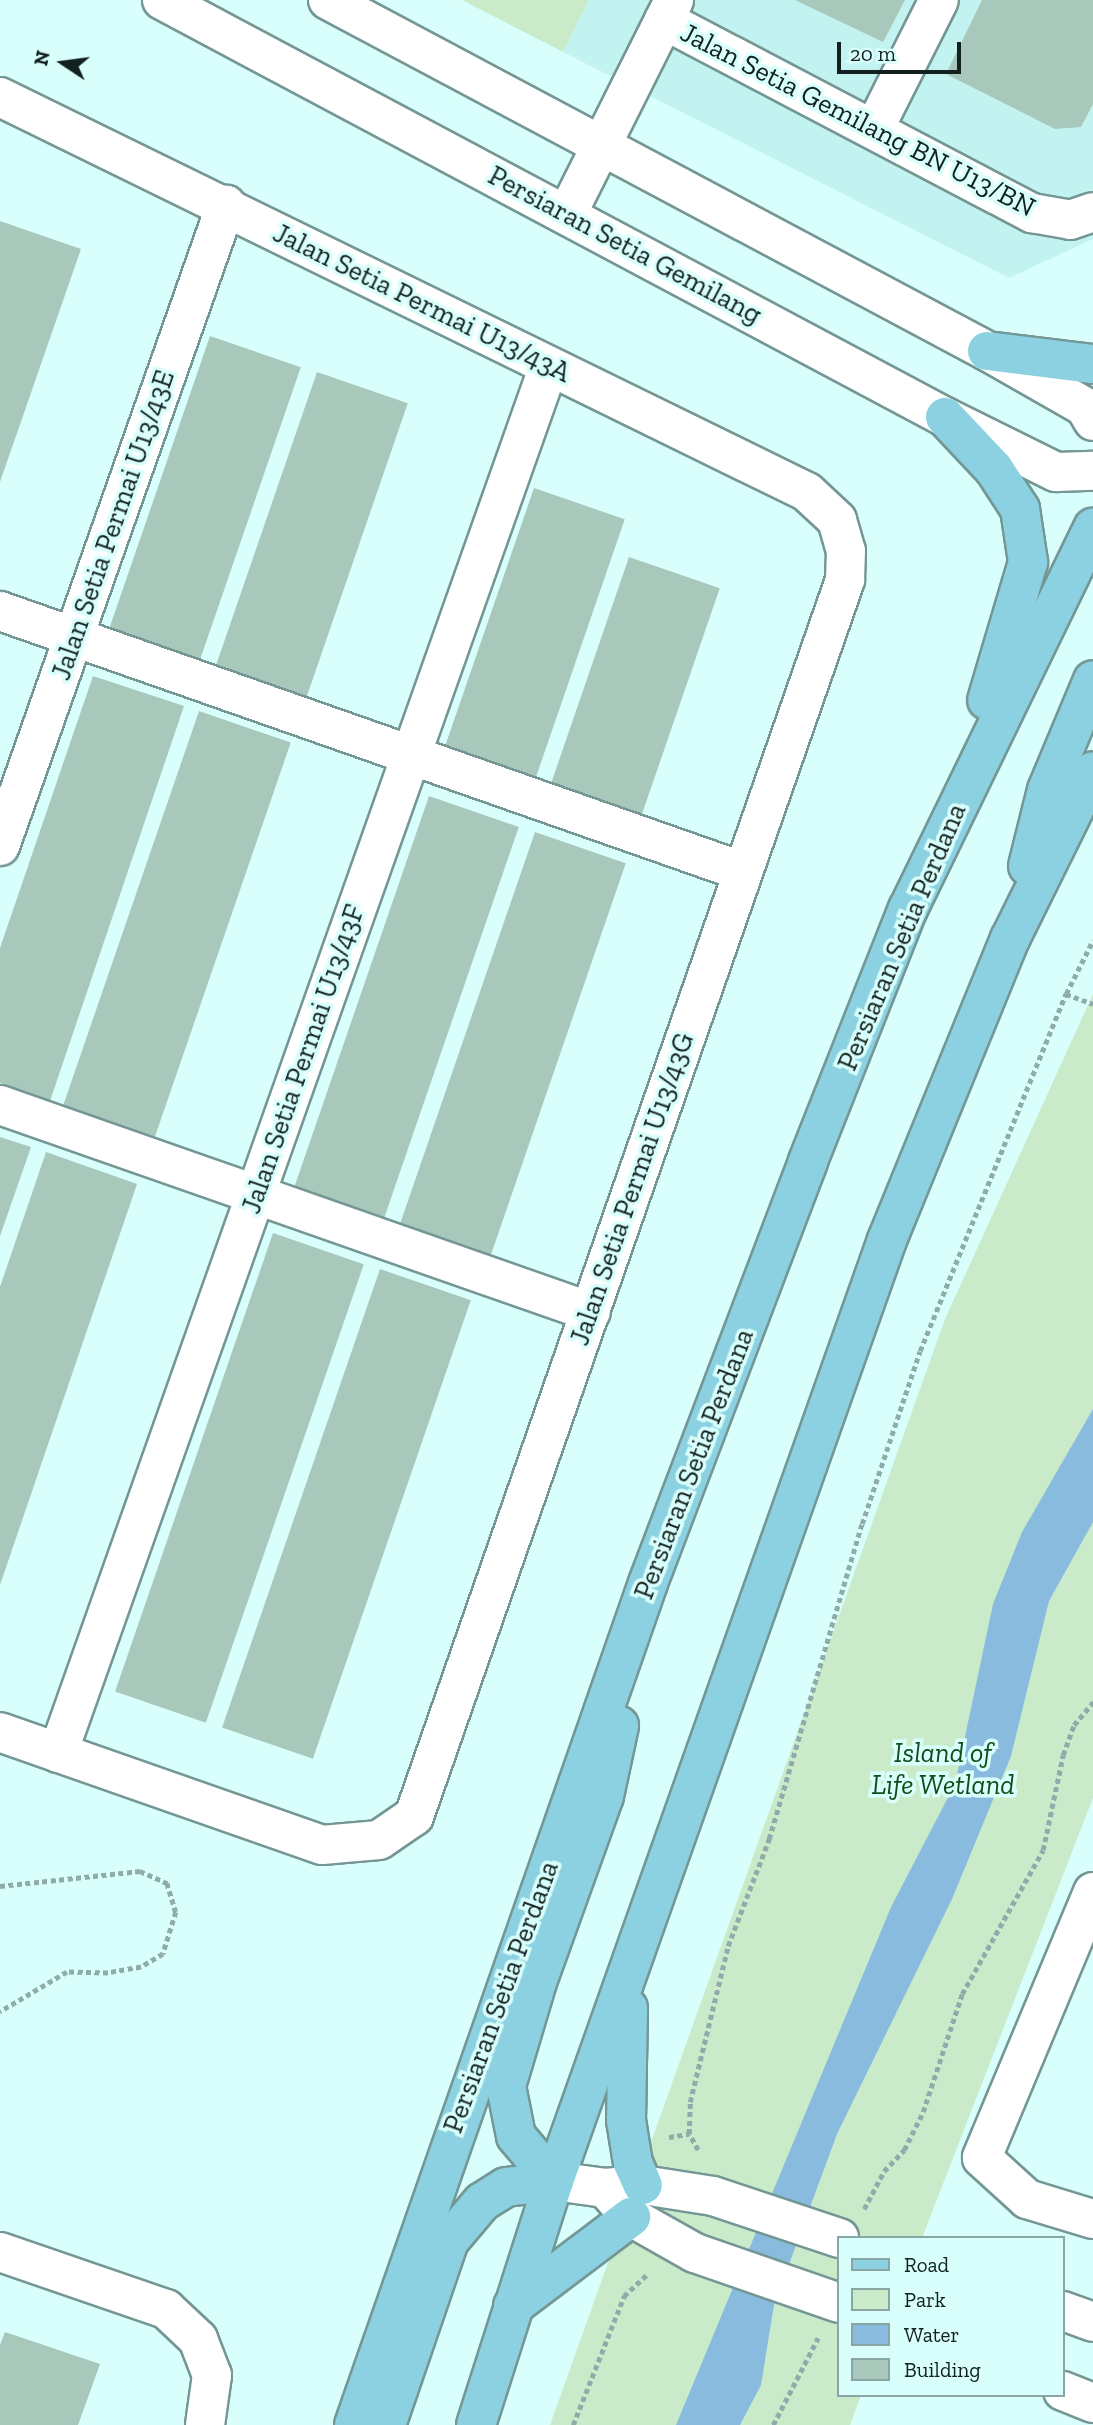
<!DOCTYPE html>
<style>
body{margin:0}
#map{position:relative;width:1093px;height:2425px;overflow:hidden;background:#d9fffc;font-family:"Zilla Slab",serif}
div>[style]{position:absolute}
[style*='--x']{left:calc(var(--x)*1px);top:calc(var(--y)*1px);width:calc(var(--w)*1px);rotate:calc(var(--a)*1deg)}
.built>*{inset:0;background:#c3f3f1}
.green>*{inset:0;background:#caebca}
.water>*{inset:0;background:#89bbde}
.building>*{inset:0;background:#a8c8bb;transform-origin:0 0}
.path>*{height:4.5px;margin-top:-2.25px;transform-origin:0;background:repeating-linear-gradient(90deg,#8facaa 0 5px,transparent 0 8.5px)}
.roads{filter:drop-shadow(2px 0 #749795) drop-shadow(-2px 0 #749795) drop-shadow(0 2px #749795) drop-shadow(0 -2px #749795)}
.minor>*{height:38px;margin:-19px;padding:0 19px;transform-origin:19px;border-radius:19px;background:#fff}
.major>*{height:38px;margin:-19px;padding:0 19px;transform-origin:19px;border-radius:19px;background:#8bd1e1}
span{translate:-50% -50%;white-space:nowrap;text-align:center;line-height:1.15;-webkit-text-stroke:7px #d9fffc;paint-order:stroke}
.street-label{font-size:28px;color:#12201f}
.park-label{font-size:28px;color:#114d19;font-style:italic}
.legend{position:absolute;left:837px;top:2236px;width:228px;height:161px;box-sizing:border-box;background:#d9fffc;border:2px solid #89a6a4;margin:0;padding:9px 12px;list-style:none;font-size:21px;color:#12201f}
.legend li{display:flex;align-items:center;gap:14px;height:35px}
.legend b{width:35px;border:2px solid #89a6a4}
.north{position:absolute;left:28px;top:28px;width:70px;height:70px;-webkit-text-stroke:5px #d9fffc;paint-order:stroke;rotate:283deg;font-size:19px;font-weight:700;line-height:28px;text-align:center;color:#12201f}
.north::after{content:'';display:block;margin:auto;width:24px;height:32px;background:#12201f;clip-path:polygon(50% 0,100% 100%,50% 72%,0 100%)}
.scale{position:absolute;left:837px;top:42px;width:124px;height:32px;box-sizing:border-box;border:4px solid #12201f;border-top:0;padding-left:9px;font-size:21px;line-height:24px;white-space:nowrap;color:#12201f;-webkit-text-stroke:5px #d9fffc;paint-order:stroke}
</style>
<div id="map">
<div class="built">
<i style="clip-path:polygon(589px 0,1093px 0,1093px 239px,1009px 278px,563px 52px)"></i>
</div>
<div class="green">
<i style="clip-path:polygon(462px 0,589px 0,563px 52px)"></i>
<i style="clip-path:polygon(1093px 994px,1093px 1798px,922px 2238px,839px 2238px,839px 2395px,861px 2395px,850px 2425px,550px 2425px,945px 1319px)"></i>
</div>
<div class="water">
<i style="clip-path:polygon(1093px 1409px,1093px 1522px,1049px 1601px,1011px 1756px,952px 1899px,837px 2134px,774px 2305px,761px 2385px,740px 2425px,676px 2425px,891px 1907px,955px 1784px,993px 1604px,1022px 1532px)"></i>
</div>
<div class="building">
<i style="clip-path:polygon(795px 0,905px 0,883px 42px)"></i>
<i style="clip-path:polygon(982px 0,1093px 0,1093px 104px,1081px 127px,1055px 129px,946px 74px)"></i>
<i style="clip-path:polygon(0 221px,81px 249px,0 482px)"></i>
<i style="left:210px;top:336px;width:96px;height:312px;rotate:19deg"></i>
<i style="left:317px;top:372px;width:96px;height:312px;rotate:19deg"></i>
<i style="left:534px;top:488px;width:96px;height:278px;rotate:19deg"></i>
<i style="left:629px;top:557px;width:96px;height:243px;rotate:19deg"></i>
<i style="clip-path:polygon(93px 676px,184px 706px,50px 1101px,0 1083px,0 948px)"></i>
<i style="left:199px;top:711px;width:97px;height:417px;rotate:19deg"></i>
<i style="left:429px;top:796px;width:95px;height:416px;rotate:19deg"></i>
<i style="left:535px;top:832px;width:96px;height:416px;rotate:19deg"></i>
<i style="clip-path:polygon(0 1137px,31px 1147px,0 1236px)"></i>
<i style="clip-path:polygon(46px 1152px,137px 1184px,0 1585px,0 1287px)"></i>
<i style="left:273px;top:1233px;width:96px;height:485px;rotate:19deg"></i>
<i style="left:380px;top:1269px;width:96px;height:485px;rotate:19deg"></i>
<i style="clip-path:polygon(5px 2332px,100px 2364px,78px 2425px,0 2425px,0 2345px)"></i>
</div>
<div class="path">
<i style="--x:1066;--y:994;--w:29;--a:20"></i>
<i style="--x:0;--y:1886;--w:141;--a:-6.1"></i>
<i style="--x:140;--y:1871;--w:30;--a:24"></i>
<i style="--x:167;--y:1883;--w:30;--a:73"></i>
<i style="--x:176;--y:1912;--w:44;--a:107.2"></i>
<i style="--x:163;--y:1954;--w:26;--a:149"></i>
<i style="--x:141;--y:1967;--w:34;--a:170"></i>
<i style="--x:108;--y:1973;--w:41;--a:-178.6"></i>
<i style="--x:67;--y:1972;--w:78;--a:149.2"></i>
<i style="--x:669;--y:2137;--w:20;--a:-9"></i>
<i style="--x:698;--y:2150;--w:18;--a:-119"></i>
<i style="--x:689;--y:2134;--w:32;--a:-88"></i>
<i style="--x:690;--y:2102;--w:161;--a:-76.3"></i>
<i style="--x:728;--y:1946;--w:115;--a:-69"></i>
<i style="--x:769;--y:1839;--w:328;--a:-73.6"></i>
<i style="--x:862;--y:1524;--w:182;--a:-71.5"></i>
<i style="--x:920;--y:1351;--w:386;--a:-67.8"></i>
<i style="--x:1066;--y:994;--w:60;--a:-63.4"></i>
<i style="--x:864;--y:2209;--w:43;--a:-62.2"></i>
<i style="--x:884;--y:2171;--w:29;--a:-46"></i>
<i style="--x:904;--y:2150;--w:42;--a:-63.4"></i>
<i style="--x:923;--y:2112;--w:124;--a:-71.7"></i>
<i style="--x:962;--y:1994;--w:165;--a:-60.6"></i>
<i style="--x:1043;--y:1850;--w:97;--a:-78.1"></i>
<i style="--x:1063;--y:1755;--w:32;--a:-70"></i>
<i style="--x:1074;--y:1725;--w:30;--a:-50"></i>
<i style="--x:573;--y:2425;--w:139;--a:-68.4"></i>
<i style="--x:624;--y:2296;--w:33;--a:-43"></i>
<i style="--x:773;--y:2425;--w:98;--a:-62.7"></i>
</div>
<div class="roads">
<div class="minor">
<i style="--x:162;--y:0;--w:887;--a:28.04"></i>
<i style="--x:945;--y:417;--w:124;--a:26.4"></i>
<i style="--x:1056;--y:472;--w:37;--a:-2"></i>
<i style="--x:328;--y:0;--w:747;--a:28.04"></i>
<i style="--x:987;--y:351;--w:113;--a:29.7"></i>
<i style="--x:1085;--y:407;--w:16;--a:60"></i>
<i style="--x:664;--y:20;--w:416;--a:27.7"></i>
<i style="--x:1032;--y:213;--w:39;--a:10"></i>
<i style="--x:1070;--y:220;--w:24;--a:-19"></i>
<i style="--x:0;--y:97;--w:898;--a:26.08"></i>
<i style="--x:807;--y:492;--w:41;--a:43"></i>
<i style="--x:837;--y:520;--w:32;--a:74"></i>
<i style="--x:846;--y:551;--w:29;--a:92"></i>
<i style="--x:845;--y:580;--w:1309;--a:109.22"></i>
<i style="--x:414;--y:1816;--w:42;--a:145.6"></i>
<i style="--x:379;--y:1840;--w:57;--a:175"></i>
<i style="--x:322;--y:1845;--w:341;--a:-160.7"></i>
<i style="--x:874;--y:129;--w:144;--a:-63.3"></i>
<i style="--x:567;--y:214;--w:239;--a:-63.4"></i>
<i style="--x:0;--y:611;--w:785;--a:19.33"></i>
<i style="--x:0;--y:846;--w:680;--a:-70.58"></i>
<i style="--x:0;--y:1105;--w:626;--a:19.3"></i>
<i style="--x:58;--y:1753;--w:1471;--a:-70.51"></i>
<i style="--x:1093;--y:1892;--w:288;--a:112.7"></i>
<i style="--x:982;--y:2158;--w:61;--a:42.3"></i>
<i style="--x:1027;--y:2199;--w:69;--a:16.9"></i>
<i style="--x:554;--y:2181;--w:51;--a:7.8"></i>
<i style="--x:605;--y:2188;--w:38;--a:-5"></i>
<i style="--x:643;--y:2185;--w:71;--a:8.9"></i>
<i style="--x:713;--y:2196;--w:133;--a:18.4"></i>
<i style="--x:608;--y:2191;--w:35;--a:49"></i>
<i style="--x:631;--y:2217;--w:73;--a:29.4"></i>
<i style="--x:695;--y:2253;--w:152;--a:19.1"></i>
<i style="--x:0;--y:2252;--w:176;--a:19"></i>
<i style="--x:166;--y:2309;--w:44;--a:43.2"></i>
<i style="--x:198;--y:2339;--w:39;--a:69"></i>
<i style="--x:212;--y:2375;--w:50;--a:98"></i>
<i style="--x:1063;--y:2311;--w:32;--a:20"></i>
<i style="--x:1063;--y:2391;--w:32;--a:22"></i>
</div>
<div class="major">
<i style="--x:987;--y:351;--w:107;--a:7"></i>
<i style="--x:945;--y:417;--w:71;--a:46.7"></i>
<i style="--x:994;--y:469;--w:48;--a:57"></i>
<i style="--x:1020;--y:509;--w:54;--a:81.4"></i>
<i style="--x:1028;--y:562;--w:144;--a:106.5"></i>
<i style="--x:1028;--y:866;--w:78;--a:-76"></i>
<i style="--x:1047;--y:790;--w:119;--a:-67.3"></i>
<i style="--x:628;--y:2008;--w:112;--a:91"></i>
<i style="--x:626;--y:2120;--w:44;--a:80.8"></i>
<i style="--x:633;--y:2163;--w:24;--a:66"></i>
<i style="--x:554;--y:2181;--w:59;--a:-130.2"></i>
<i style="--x:516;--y:2136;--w:51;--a:-101.3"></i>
<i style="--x:506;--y:2086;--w:109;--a:-73.4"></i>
<i style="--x:537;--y:1982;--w:198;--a:-70.2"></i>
<i style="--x:604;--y:1796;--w:72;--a:-77.9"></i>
<i style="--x:513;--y:2306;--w:148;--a:-37"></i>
<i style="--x:354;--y:2425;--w:892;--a:-70.75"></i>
<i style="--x:648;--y:1583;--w:451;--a:-69.2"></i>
<i style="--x:808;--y:1161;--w:271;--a:-68.4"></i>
<i style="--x:908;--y:909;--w:424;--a:-64.1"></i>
<i style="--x:386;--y:2425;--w:194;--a:-71.1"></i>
<i style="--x:449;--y:2241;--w:51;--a:-49.8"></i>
<i style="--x:482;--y:2202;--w:28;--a:-32"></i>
<i style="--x:506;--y:2187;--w:48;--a:-7.1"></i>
<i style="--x:476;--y:2425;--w:256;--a:-72.3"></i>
<i style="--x:554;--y:2181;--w:998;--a:-70.51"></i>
<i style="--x:887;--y:1240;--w:325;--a:-67.8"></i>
<i style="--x:1010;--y:939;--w:187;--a:-63.7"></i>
</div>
</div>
<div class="street-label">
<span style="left:858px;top:120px;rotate:27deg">Jalan Setia Gemilang BN U13/BN</span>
<span style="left:625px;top:245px;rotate:28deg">Persiaran Setia Gemilang</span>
<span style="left:422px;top:303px;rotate:26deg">Jalan Setia Permai U13/43A</span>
<span style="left:113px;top:525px;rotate:-71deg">Jalan Setia Permai U13/43E</span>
<span style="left:902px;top:937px;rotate:-67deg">Persiaran Setia Perdana</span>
<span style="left:303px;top:1059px;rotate:-71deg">Jalan Setia Permai U13/43F</span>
<span style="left:632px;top:1189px;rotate:-71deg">Jalan Setia Permai U13/43G</span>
<span style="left:694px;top:1464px;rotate:-69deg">Persiaran Setia Perdana</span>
<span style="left:501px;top:1997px;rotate:-70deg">Persiaran Setia Perdana</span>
</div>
<div class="park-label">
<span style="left:943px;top:1769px">Island of<br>Life Wetland</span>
</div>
<ul class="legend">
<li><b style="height:9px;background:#8bd1e1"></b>Road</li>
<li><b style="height:19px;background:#caebca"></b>Park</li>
<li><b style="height:19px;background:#89bbde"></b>Water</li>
<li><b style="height:19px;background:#a8c8bb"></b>Building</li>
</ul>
<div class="north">N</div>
<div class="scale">20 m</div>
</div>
